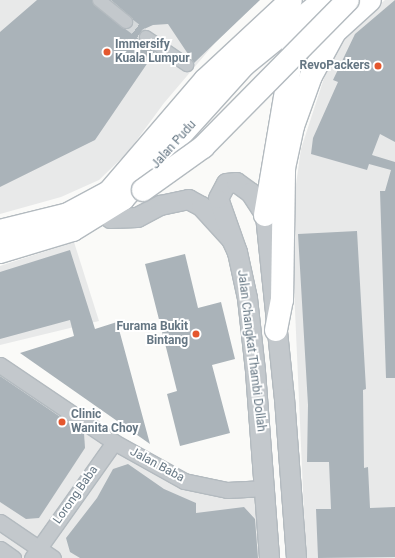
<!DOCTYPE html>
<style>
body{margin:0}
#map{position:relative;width:395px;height:558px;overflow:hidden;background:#fafaf8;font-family:Roboto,sans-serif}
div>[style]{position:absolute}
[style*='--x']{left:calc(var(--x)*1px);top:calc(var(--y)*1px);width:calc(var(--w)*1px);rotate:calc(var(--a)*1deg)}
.built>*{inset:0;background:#e8e9e9}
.building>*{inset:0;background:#aab3b9}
.pedestrian-tunnel>*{height:12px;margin-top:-6px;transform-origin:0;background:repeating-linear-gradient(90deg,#d5d9db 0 12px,transparent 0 18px)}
.roads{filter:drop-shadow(1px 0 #b3babf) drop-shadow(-1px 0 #b3babf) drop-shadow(0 1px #b3babf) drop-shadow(0 -1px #b3babf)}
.pedestrian>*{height:12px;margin:-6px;padding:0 6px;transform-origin:6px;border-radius:6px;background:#c3c8cc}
.minor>*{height:15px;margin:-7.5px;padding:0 7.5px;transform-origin:7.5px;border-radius:7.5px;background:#c3c8cc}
.tertiary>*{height:19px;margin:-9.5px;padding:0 9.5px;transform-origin:9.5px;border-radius:9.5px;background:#c3c8cc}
.secondary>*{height:22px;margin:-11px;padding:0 11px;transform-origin:11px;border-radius:11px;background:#fff}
.bridges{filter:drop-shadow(1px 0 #b3babf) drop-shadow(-1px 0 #b3babf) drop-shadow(0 1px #b3babf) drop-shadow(0 -1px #b3babf)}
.secondary-bridge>*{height:22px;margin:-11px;padding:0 11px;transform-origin:11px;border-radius:11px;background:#fff}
.dots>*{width:11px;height:11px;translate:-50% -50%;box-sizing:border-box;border:2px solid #fff;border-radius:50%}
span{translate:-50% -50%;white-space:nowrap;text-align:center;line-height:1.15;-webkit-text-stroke:4px #fff;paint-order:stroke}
.poi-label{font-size:12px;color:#657683;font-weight:700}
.left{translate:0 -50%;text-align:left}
.right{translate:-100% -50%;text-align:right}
.street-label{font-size:12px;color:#657683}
</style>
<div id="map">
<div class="built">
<i style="clip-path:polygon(0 0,257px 0,232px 23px,164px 103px,128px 152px,99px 180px,61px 197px,0 214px)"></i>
<i style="clip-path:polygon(385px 0,395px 0,395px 558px,306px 558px,291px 220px,301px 149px,326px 72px,350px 30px)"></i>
<i style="clip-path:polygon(74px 242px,99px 321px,0 345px,0 266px)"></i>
<i style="clip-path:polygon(0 370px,183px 486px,259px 494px,261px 558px,0 558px)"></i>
</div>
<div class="building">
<i style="clip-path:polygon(37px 0,92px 0,125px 29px,132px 26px,133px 19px,111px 0,260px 0,194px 63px,168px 24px,153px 25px,142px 30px,139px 41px,155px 52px,95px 140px,0 187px,0 32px)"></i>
<i style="clip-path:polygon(395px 0,395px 142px,380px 134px,372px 155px,395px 162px,395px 378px,386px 378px,380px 191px,385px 191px,391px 170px,369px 164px,367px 170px,311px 154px,313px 138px,338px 82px,333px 80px,355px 34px)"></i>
<i style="clip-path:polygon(357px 231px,366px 389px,363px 390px,364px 468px,368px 467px,370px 508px,395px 507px,395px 557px,318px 558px,316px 509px,331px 509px,329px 462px,307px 462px,308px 405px,298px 234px)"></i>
<i style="clip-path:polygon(70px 250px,95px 329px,117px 322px,150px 444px,20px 353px,74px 336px,70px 320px,0 339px,0 272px)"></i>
<i style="clip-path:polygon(185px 254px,198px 308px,221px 302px,235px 359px,212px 365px,230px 433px,180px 446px,167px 394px,177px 391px,145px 264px)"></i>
<i style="clip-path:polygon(0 376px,84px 433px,85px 448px,39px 518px,26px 519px,0 502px)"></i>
<i style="clip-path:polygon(128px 464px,164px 489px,196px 503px,196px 513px,244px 507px,255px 519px,258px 558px,80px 558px,70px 552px,66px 538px,97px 498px,113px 469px)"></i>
</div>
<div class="pedestrian-tunnel">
<i style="--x:126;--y:22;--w:25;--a:37"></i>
</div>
<div class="roads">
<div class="pedestrian">
<i style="--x:99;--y:0;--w:35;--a:39"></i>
<i style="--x:146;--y:37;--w:50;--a:34.3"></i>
</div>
<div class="minor">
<i style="--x:0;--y:365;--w:138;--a:34"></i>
<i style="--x:114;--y:442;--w:80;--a:29.1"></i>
<i style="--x:184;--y:481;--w:44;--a:11.8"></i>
<i style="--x:227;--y:490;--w:39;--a:-3"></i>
<i style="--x:0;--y:522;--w:64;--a:34.2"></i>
<i style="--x:0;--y:549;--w:16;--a:35"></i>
<i style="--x:32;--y:558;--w:142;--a:-54.7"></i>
</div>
<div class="tertiary">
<i style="--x:110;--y:218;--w:27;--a:-2"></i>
<i style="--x:137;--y:217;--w:26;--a:-28"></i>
<i style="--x:160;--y:205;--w:29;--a:-12"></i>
<i style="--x:188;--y:199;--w:15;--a:28"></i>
<i style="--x:201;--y:206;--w:45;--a:47.7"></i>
<i style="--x:231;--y:239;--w:14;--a:65"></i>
<i style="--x:237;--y:252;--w:47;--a:77.7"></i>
<i style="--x:247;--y:298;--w:73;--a:83.7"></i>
<i style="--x:255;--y:371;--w:188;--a:85.7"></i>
<i style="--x:237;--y:252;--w:57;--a:-109.4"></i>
<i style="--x:218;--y:198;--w:17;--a:-62"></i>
<i style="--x:226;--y:183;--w:10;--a:-6"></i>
<i style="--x:236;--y:182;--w:17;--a:36"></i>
<i style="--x:250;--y:192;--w:27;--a:57"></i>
<i style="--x:265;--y:215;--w:184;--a:84.1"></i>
<i style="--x:284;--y:398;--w:160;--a:85.7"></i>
</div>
<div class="secondary">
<i style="--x:265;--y:215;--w:168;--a:-80.4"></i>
<i style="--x:0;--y:231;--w:70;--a:-14"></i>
<i style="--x:68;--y:214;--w:47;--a:-28.2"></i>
<i style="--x:109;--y:192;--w:148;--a:-49.4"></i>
<i style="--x:205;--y:80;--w:117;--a:-42.9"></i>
<i style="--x:0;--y:252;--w:76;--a:-16.8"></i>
<i style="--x:73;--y:230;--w:59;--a:-31.8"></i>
<i style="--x:123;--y:199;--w:181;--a:-47.9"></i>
<i style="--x:244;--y:65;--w:103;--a:-39.1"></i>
<i style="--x:276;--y:330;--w:31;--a:-79"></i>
<i style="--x:282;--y:300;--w:132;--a:-89.1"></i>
<i style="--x:284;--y:168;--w:43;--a:-77.9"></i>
<i style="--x:293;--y:126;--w:53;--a:-70.2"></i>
<i style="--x:311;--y:76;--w:50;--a:-61.4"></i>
<i style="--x:335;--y:32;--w:47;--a:-42.4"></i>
</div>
</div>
<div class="bridges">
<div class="secondary-bridge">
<i style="--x:143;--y:190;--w:74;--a:-35.6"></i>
<i style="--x:203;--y:147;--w:206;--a:-45.4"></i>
</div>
</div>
<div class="dots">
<i style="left:107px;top:52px;background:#e4572e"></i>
<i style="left:378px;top:66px;background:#e4572e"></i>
<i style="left:196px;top:334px;background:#e4572e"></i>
<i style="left:62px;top:422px;background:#e4572e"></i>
</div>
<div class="poi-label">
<span class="left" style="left:115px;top:52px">Immersify<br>Kuala Lumpur</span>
<span class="right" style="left:370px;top:66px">RevoPackers</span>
<span class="right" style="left:188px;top:334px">Furama Bukit<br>Bintang</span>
<span class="left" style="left:71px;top:422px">Clinic<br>Wanita Choy</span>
</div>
<div class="street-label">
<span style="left:174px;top:145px;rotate:-48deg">Jalan Pudu</span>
<span style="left:251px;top:351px;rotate:83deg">Jalan Changkat Thambi Dollah</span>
<span style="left:157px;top:465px;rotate:28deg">Jalan Baba</span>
<span style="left:76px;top:495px;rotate:-55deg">Lorong Baba</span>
</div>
</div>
